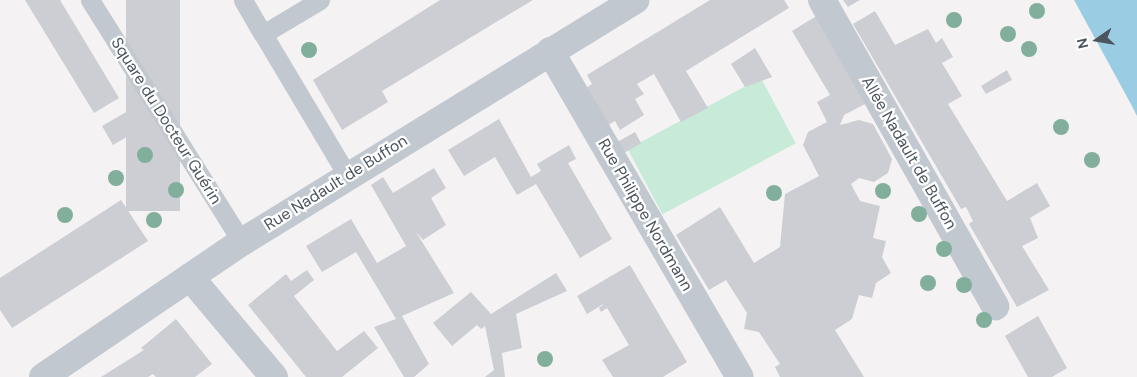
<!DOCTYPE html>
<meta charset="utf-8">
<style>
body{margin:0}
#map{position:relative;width:1137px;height:377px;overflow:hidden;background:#f4f2f2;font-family:"DM Sans",sans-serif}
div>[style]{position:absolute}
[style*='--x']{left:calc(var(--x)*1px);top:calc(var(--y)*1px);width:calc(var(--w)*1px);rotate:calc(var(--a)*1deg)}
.green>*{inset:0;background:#c7ebd8;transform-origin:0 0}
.water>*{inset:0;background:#9acde3}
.building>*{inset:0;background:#cdced4;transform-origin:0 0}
.lane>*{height:19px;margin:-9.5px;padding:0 9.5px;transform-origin:9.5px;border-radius:9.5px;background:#c2c8cf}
.street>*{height:28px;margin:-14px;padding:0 14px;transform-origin:14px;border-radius:14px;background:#c2c8cf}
.trees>*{width:16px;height:16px;margin:-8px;border-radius:50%;background:#81af9c}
span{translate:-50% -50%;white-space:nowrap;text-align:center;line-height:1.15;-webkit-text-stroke:4.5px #fff;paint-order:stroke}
.street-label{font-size:16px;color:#4c545d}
.north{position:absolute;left:1072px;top:15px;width:50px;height:50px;-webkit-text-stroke:4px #fff;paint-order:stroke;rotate:257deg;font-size:14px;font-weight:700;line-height:20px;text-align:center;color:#4c545d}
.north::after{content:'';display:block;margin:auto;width:18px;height:22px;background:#4c545d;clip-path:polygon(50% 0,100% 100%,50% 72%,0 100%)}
</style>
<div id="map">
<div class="green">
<i style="left:761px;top:78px;width:74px;height:151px;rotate:62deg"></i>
</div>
<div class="water">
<i style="clip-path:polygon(1074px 0,1137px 0,1137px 116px,1132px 106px)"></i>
</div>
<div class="building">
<i style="clip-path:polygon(25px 0,60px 0,119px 98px,94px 113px)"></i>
<i style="left:126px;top:0;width:54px;height:211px"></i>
<i style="clip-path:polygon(440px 0,533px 0,382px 91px,388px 102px,342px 130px,313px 80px)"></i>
<i style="clip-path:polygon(710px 0,784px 0,789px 8px,686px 71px,708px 108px,681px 122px,654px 74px,637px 84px,644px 94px,635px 99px,644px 115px,620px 130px,615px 121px,605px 127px,583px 90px,592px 84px,587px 75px)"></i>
<i style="clip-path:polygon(843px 0,860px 0,848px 7px)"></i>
<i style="clip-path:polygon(875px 11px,895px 45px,928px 29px,936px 43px,942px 38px,953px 57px,942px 63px,962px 96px,948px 104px,1007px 201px,1037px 183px,1050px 206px,1030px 218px,1038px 238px,1022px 246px,1049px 290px,1017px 307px,969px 224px,973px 221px,966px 207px,961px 209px,853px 24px)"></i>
<i style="clip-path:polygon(818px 15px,869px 102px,844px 115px,840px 125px,859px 120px,873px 124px,892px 159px,888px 173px,874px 182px,859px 178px,851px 184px,860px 201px,880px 206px,873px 238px,886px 241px,882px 257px,891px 273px,876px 283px,872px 298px,859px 295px,852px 319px,835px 330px,864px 377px,780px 377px,775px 367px,780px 364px,759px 332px,744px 329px,747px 313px,726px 280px,709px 290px,676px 235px,720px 207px,754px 263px,780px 247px,785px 194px,819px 176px,803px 145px,808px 132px,827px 122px,817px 102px,830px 95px,792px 31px)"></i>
<i style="clip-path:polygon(755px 48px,772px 77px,745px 87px,731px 64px)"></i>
<i style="clip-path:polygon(1007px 70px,1012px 80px,986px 94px,981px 86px)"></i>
<i style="left:128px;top:111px;width:22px;height:30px;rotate:60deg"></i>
<i style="clip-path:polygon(499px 119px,531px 177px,541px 171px,537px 164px,569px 145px,576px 159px,568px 163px,612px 239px,580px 258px,536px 184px,517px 195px,495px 157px,464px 176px,448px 150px)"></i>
<i style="left:635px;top:132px;width:13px;height:24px;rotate:61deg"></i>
<i style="clip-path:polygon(434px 168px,446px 188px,431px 198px,446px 225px,423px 240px,416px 232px,454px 293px,402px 316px,429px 364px,414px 377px,404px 377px,374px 327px,396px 319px,356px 252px,322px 272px,306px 246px,351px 219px,377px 263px,406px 246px,371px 185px,383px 177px,393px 193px)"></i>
<i style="clip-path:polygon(121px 200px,148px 241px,12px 328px,0 310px,0 278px)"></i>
<i style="clip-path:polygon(630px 265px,687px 362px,663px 377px,613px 377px,602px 360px,629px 345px,607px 308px,601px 312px,599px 308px,605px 303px,587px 314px,577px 296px)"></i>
<i style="clip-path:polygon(307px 270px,314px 280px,294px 296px,337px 351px,364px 331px,378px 348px,342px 377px,306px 377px,248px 305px,286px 274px,291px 281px)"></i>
<i style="clip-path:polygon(556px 273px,567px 291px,516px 314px,522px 348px,502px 353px,505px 377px,485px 377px,494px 370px,485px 326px,481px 329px,477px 325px,452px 346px,433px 323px,471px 292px,491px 314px)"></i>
<i style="clip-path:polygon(1038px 316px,1067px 368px,1052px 377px,1028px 377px,1005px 336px)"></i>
<i style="clip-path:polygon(176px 319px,212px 364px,195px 377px,156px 377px,153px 374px,148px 377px,101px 377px,144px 350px,141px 348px)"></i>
</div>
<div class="lane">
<i style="--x:90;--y:0;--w:286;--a:57.9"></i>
<i style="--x:243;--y:0;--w:39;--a:60"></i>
<i style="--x:320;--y:0;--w:66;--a:149.2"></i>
<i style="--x:263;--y:34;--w:164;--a:59.2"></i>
</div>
<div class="street">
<i style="--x:822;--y:0;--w:352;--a:60.5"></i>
<i style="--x:550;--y:51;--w:377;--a:59.8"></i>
<i style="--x:190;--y:277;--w:131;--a:50"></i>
<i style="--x:43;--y:377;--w:240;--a:-34.2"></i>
<i style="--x:242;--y:242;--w:462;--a:-31.6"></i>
</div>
<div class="trees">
<i style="left:1037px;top:11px"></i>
<i style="left:954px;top:20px"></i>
<i style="left:1008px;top:34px"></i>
<i style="left:1029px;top:49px"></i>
<i style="left:309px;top:50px"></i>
<i style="left:1061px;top:127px"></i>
<i style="left:145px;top:155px"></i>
<i style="left:1092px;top:160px"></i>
<i style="left:116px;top:178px"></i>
<i style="left:176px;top:190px"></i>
<i style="left:883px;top:191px"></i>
<i style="left:774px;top:193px"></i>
<i style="left:919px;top:214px"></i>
<i style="left:65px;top:215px"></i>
<i style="left:154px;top:220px"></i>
<i style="left:944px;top:249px"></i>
<i style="left:928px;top:283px"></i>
<i style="left:964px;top:285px"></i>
<i style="left:984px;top:320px"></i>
<i style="left:545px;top:359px"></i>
</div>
<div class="street-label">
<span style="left:166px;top:121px;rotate:58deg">Square du Docteur Guérin</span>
<span style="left:909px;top:153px;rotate:60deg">Allée Nadault de Buffon</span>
<span style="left:336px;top:183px;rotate:-32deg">Rue Nadault de Buffon</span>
<span style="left:645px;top:215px;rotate:60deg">Rue Philippe Nordmann</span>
</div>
<div class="north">N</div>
</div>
